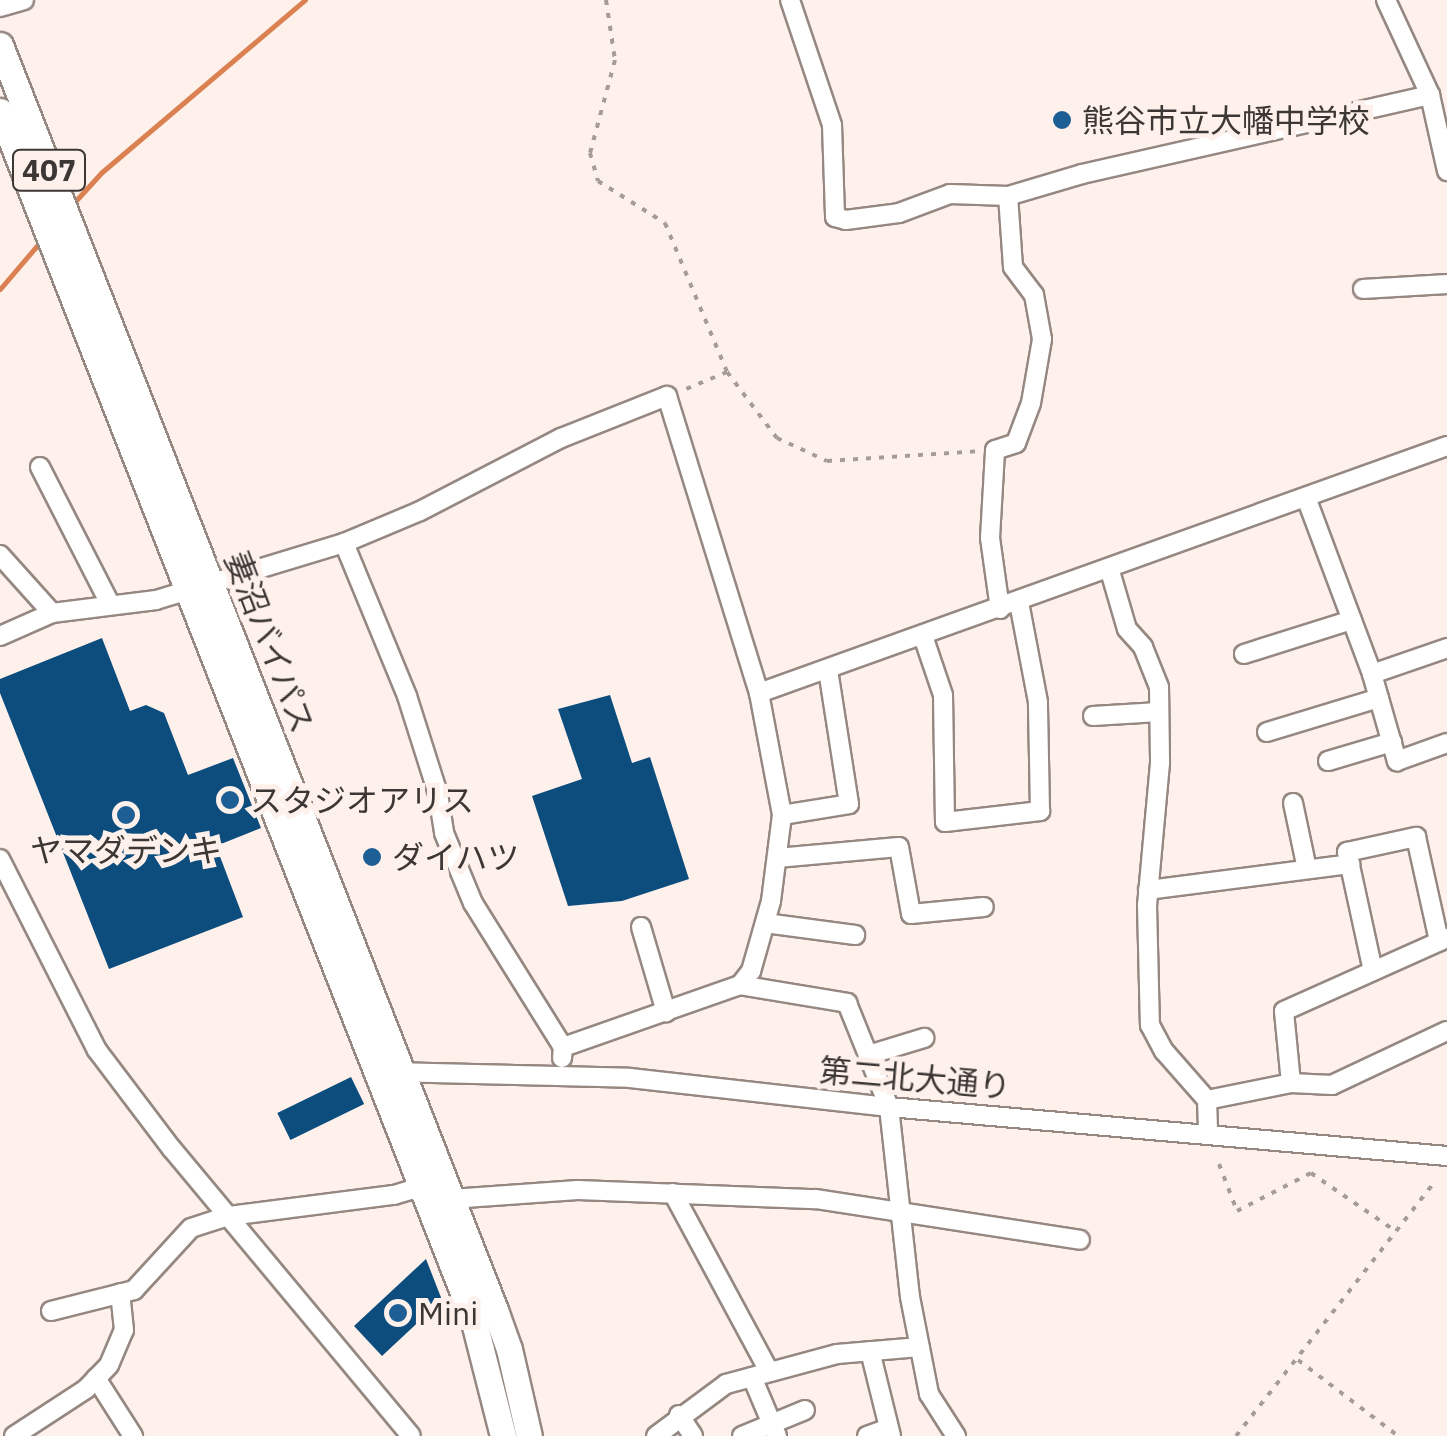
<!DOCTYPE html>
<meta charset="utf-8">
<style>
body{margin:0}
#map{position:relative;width:1447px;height:1436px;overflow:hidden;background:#fef1ec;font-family:"IBM Plex Sans","Noto Sans JP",sans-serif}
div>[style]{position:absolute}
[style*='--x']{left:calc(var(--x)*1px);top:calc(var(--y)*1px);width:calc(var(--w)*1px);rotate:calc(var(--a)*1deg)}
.stream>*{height:5px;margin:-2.5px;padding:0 2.5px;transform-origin:2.5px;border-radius:2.5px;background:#da8051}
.building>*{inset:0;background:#0c4d7e;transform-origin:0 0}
.path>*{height:4px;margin-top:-2px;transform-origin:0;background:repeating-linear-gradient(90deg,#a59c98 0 5px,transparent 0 13px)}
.roads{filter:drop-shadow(2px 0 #958881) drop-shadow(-2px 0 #958881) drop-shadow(0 2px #958881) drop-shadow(0 -2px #958881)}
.minor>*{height:18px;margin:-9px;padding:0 9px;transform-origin:9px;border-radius:9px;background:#fff}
.highway>*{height:25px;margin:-12.5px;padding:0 12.5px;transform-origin:12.5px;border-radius:12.5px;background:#fff}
.dots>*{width:28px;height:28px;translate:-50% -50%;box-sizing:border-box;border:5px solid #fef1ec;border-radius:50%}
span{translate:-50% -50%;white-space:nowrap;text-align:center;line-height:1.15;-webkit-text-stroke:10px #fef1ec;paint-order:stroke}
.shield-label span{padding:2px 8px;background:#fef1ec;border:2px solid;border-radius:8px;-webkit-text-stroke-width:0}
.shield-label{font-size:30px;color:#3c3734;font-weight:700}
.poi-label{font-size:32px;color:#3c3734}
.left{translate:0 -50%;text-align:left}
.street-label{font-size:32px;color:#3c3734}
</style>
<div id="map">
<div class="stream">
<i style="--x:70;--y:207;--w:47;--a:-47.6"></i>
<i style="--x:102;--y:172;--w:266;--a:-40.3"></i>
<i style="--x:0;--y:289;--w:62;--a:-49.6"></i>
</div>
<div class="building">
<i style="clip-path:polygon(102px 638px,130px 711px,146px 705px,164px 713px,188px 775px,233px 758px,261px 828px,216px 846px,243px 917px,109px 969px,0 693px,0 679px)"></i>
<i style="clip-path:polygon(610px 695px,632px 763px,650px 757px,689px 879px,622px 901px,568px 906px,532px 796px,582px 779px,558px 709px)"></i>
<i style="left:351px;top:1077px;width:30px;height:82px;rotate:64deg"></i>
<i style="clip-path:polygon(426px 1259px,442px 1300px,382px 1356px,354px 1326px)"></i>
</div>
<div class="path">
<i style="--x:606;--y:0;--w:61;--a:81.5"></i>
<i style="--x:615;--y:60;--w:96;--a:105"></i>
<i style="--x:590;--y:153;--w:29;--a:74"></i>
<i style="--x:598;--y:181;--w:79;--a:32.1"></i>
<i style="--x:665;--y:223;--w:161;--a:67.4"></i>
<i style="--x:727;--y:372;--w:50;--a:157.6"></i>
<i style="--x:727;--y:372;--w:83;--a:52.9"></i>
<i style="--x:777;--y:438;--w:55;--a:24.7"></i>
<i style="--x:827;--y:461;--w:153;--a:-3.7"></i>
<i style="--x:1219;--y:1164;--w:50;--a:69"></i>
<i style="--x:1237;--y:1211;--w:83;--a:-27.2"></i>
<i style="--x:1311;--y:1173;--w:104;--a:34.5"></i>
<i style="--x:1298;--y:1360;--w:126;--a:37.2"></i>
<i style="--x:1236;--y:1436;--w:318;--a:-52"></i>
</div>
<div class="roads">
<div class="minor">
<i style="--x:790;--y:0;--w:132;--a:71.4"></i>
<i style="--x:832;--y:125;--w:92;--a:88.1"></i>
<i style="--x:835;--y:217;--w:11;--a:15"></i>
<i style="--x:846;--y:220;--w:53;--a:-7.5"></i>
<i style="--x:899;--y:213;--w:54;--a:-20.4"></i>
<i style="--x:950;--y:194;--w:58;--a:2"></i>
<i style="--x:1008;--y:196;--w:77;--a:-16.6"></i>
<i style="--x:1082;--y:174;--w:357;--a:-12.8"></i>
<i style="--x:1386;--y:0;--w:105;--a:65.1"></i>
<i style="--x:1430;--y:95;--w:78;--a:77.4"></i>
<i style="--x:0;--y:7;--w:25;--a:-16"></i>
<i style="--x:1363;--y:289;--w:84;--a:-3.4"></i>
<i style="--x:40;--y:467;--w:154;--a:62.9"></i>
<i style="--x:1307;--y:500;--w:186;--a:69.5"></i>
<i style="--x:1372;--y:674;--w:91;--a:74"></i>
<i style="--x:1397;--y:761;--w:53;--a:-19.8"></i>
<i style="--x:344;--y:543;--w:165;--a:67.6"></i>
<i style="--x:407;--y:696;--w:103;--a:72.4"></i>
<i style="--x:438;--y:794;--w:39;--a:81"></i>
<i style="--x:444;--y:833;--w:76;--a:67.5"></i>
<i style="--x:473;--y:903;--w:170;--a:58"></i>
<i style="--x:563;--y:1047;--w:11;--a:95"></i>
<i style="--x:0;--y:555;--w:78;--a:48.1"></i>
<i style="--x:1110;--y:571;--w:60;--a:73.7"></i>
<i style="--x:1127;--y:629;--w:24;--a:48"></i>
<i style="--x:1143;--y:647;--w:43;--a:68.2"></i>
<i style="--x:1159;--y:687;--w:76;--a:89.2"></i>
<i style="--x:1160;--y:763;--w:143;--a:95.2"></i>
<i style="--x:1147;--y:905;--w:120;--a:88.6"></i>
<i style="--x:1150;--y:1025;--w:30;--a:62"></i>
<i style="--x:1164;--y:1051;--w:65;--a:48.7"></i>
<i style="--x:1207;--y:1100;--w:33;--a:88"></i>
<i style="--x:1000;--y:609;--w:72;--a:-98"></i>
<i style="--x:990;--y:538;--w:88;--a:-86.7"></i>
<i style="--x:995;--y:450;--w:22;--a:-18"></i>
<i style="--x:1016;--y:443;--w:43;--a:-69.4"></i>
<i style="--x:1031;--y:403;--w:65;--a:-80.2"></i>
<i style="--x:1042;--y:339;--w:45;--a:-100.3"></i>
<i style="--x:1034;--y:295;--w:35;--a:-127"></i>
<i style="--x:1013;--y:267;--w:71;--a:-94"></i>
<i style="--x:0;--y:636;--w:57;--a:-23.9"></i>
<i style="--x:52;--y:613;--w:105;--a:-7.1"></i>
<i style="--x:156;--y:600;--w:196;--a:-16.9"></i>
<i style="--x:344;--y:543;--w:82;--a:-22.8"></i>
<i style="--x:420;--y:511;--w:159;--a:-27.4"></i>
<i style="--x:561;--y:438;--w:114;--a:-21.6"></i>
<i style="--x:667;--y:396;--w:311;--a:72.8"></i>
<i style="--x:759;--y:693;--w:124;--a:79.3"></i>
<i style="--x:782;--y:815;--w:87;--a:97.3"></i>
<i style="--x:771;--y:901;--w:73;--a:105.9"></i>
<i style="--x:751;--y:971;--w:18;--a:128"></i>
<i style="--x:740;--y:985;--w:188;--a:160.7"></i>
<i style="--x:923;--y:636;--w:62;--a:71.3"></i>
<i style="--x:943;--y:695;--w:127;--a:89.1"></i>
<i style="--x:945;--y:822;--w:96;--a:-6.6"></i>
<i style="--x:1040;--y:811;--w:109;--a:-91.1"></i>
<i style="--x:1038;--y:702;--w:102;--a:-100.8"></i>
<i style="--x:1244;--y:654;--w:113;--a:-17.5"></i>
<i style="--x:1372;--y:674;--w:79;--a:-19.1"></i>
<i style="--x:759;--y:693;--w:731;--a:-19.75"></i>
<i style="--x:1093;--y:716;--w:66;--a:-3.5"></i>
<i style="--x:1267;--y:732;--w:117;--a:-16.9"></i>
<i style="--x:1328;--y:761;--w:67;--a:-16.5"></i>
<i style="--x:1293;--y:803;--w:67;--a:78"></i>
<i style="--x:782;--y:815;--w:68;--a:-9.3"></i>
<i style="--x:849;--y:804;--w:136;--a:-98.9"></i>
<i style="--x:777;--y:858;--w:122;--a:-5.2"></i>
<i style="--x:899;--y:847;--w:68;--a:79.8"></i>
<i style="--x:911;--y:914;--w:73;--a:-5.5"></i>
<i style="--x:0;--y:859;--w:214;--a:63.1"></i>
<i style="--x:97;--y:1050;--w:124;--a:52.9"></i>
<i style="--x:172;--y:1149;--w:373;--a:50.2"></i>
<i style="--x:1148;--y:890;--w:204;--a:-7.3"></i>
<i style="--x:765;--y:923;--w:91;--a:7.6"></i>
<i style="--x:641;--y:927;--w:89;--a:73.6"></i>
<i style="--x:1373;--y:971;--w:122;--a:-102.3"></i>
<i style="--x:1347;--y:852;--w:71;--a:-12.3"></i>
<i style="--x:1416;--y:837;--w:107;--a:77.5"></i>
<i style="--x:740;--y:985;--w:109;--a:9.5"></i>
<i style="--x:847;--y:1003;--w:112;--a:68"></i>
<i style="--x:889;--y:1107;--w:191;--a:83.7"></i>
<i style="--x:910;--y:1297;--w:99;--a:78.9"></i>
<i style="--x:929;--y:1394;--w:50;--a:57.3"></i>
<i style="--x:868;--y:1055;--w:59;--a:-16.9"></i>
<i style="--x:391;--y:1072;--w:239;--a:1.4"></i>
<i style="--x:630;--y:1078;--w:261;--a:6.4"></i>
<i style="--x:889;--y:1107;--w:560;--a:5.02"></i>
<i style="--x:1291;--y:1083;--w:72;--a:-95.6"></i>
<i style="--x:1284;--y:1011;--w:179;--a:-24.1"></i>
<i style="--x:1207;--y:1100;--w:86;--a:-11.4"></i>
<i style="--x:1291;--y:1083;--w:41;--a:2.8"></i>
<i style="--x:1332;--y:1085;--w:127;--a:-25.2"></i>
<i style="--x:673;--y:1193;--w:202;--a:61.7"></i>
<i style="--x:451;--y:1199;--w:127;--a:-4.1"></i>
<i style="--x:578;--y:1190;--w:238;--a:2.2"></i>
<i style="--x:816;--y:1199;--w:267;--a:8.8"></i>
<i style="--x:51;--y:1311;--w:86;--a:-14.2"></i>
<i style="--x:134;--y:1290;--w:84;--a:-47.4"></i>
<i style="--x:191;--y:1228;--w:40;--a:-18"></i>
<i style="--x:229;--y:1216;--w:166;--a:-7.3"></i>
<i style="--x:394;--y:1195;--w:28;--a:-17"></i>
<i style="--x:870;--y:1351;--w:88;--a:76.1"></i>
<i style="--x:752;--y:1377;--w:64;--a:67"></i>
<i style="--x:96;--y:1378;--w:69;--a:57.5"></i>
<i style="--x:679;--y:1415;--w:25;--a:56"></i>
<i style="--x:14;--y:1436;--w:86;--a:-33.1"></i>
<i style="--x:86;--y:1389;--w:33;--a:-46"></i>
<i style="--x:109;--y:1365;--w:38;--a:-67"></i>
<i style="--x:124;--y:1330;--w:37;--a:-96"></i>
<i style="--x:656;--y:1436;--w:87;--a:-36.6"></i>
<i style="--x:726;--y:1384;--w:115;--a:-15.1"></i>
<i style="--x:837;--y:1354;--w:83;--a:-4.8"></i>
<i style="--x:742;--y:1436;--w:68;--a:-22.4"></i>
<i style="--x:867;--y:1436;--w:23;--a:-20"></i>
</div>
<div class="highway">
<i style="--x:0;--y:45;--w:1358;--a:68.63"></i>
<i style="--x:495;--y:1310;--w:41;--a:70.3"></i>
<i style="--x:509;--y:1349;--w:89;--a:77.1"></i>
<i style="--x:0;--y:111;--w:1296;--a:68.6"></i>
<i style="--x:473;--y:1318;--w:122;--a:75.7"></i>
</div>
</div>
<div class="dots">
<i style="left:1062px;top:120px;background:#1d5f94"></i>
<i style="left:230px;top:800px;background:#1d5f94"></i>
<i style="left:126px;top:815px;background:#1d5f94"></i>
<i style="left:372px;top:857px;background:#1d5f94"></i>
<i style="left:398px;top:1313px;background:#1d5f94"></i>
</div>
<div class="shield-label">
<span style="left:49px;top:170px">407</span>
</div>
<div class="poi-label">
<span class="left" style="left:1082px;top:120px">熊谷市立大幡中学校</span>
<span class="left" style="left:250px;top:800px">スタジオアリス</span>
<span style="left:126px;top:850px">ヤマダデンキ</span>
<span class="left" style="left:392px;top:857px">ダイハツ</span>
<span class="left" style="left:418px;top:1313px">Mini</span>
</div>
<div class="street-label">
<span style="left:270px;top:642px;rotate:69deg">妻沼バイパス</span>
<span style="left:915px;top:1078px;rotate:5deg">第二北大通り</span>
</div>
</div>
